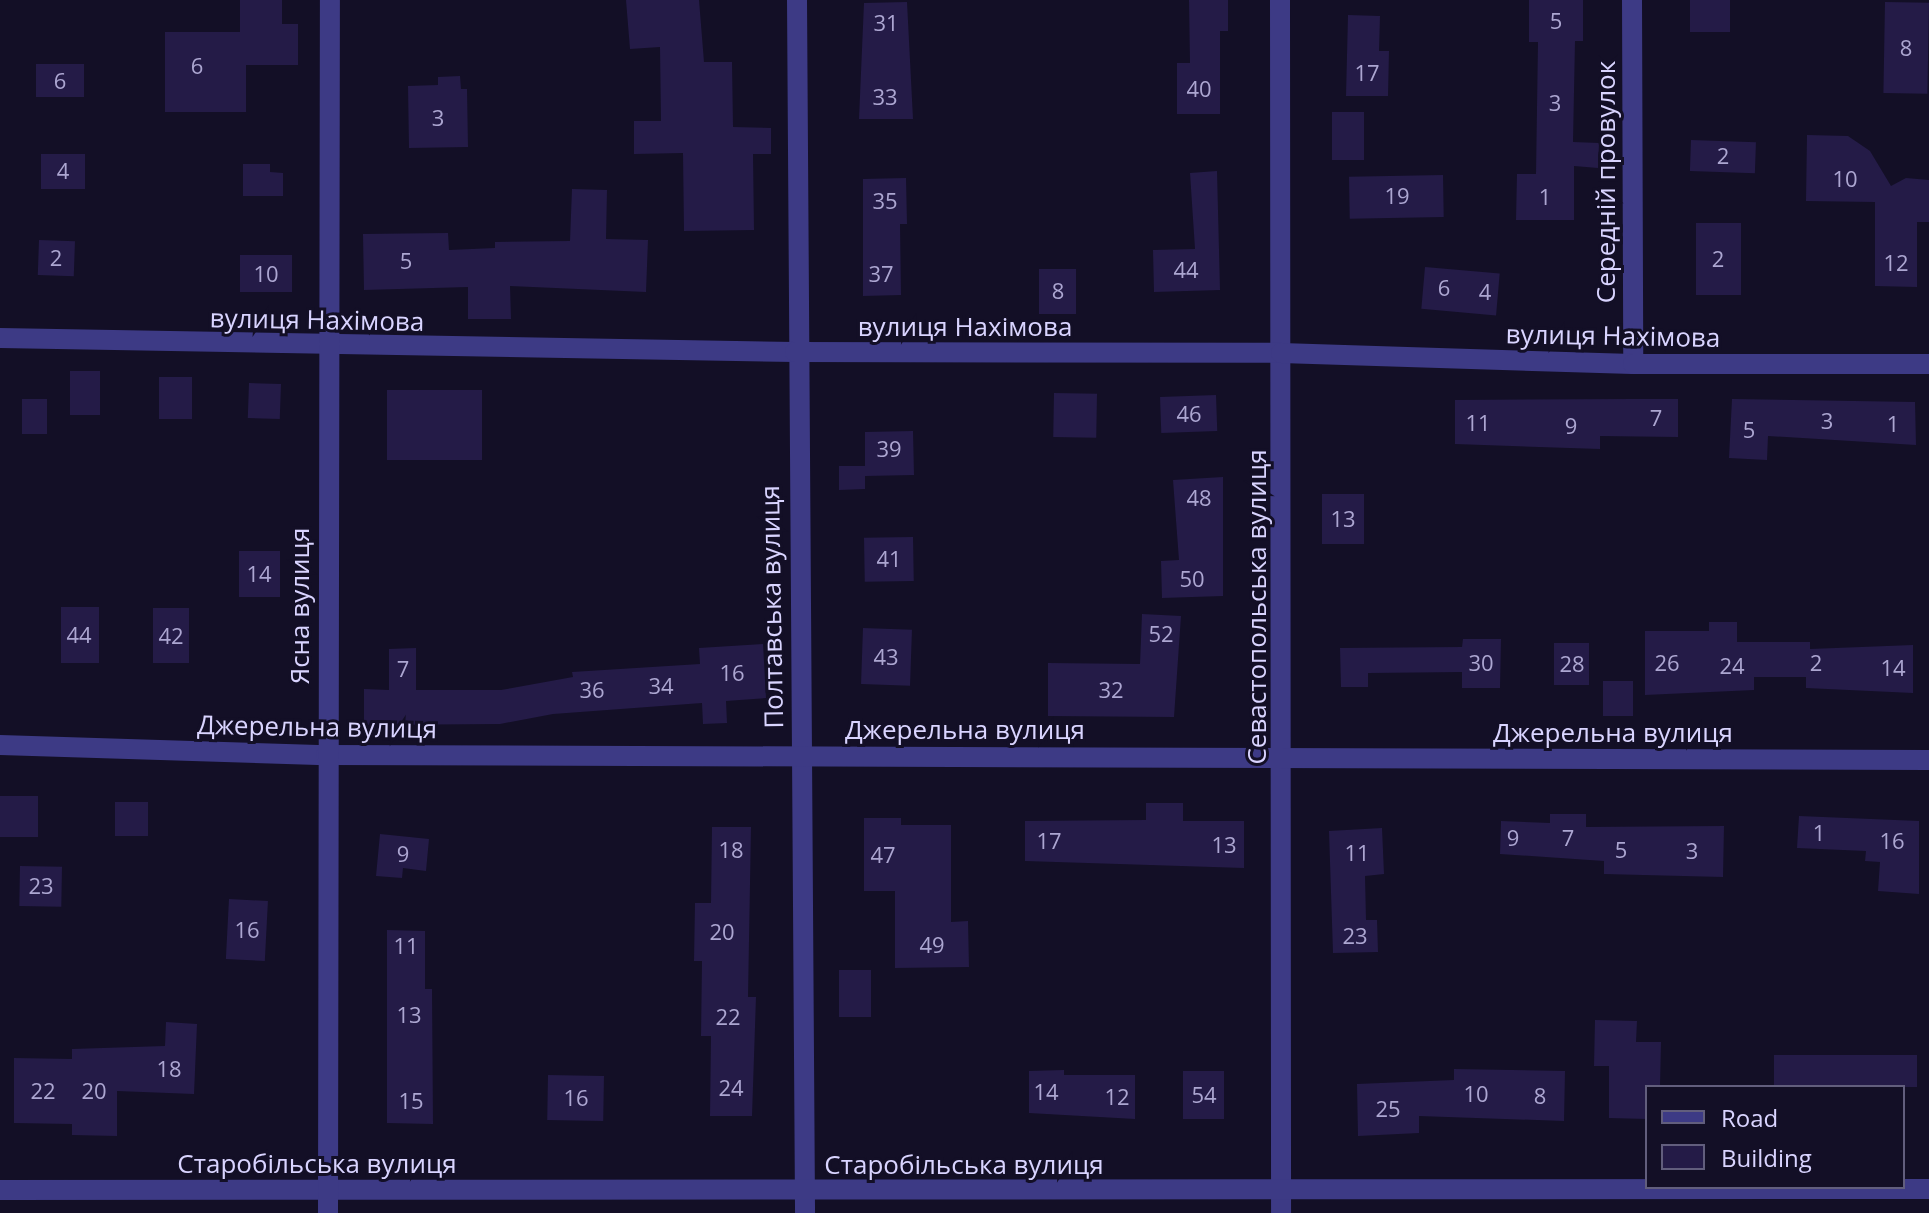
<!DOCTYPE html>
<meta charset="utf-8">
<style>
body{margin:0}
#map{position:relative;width:1929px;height:1213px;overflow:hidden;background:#130f26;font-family:"Open Sans",sans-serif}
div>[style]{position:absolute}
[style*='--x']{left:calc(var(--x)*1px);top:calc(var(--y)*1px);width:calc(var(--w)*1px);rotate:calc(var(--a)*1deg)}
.building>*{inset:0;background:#241b47;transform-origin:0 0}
.minor>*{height:20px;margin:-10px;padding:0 10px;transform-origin:10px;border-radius:10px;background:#3d3a85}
span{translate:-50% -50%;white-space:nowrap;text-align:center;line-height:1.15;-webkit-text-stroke:6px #130f26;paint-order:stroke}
.number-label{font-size:22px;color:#aca6d1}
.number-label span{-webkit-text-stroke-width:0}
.street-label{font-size:26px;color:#d9d4ff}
.legend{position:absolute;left:1645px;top:1085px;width:260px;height:104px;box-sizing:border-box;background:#130f26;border:2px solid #625e7d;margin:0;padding:10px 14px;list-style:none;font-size:24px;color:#d9d4ff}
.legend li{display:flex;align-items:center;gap:16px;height:40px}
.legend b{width:40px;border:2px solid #625e7d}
</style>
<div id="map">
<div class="building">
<i style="clip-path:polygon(240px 0,282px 0,282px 24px,298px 24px,298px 65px,246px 65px,246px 112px,165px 112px,165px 32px,240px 32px)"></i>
<i style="clip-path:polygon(626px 0,699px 0,704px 62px,732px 62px,733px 127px,771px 128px,771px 154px,753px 154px,754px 230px,684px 231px,683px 153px,634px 154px,634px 121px,661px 121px,660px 47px,630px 49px)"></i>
<i style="clip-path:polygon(1189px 0,1228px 0,1228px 31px,1220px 31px,1220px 114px,1177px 114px,1177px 63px,1190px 63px)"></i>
<i style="clip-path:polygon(1529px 0,1583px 0,1583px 41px,1575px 41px,1573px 142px,1599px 143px,1598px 168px,1574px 166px,1574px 220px,1516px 220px,1517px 174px,1536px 174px,1538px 42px,1529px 42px)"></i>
<i style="left:1690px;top:0;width:40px;height:32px"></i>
<i style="clip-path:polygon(907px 2px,913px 119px,859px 119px,864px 3px)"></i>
<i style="left:1885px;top:2px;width:44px;height:91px;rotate:1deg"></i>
<i style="clip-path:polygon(1348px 15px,1380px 16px,1379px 51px,1389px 51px,1388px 96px,1346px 96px)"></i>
<i style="left:36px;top:64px;width:48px;height:33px"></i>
<i style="clip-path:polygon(460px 76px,461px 89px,467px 89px,468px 147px,409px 148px,408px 86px,438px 85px,438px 77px)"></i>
<i style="left:1332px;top:112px;width:32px;height:48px"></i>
<i style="clip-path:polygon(1807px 135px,1848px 136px,1870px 151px,1891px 186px,1906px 178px,1929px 180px,1929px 222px,1917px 222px,1917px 287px,1875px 286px,1875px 202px,1806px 201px)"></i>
<i style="left:1691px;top:140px;width:65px;height:31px;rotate:2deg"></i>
<i style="left:41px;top:154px;width:44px;height:35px"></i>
<i style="clip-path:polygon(243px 164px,270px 164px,270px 172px,283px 173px,283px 196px,243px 196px)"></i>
<i style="clip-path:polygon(1217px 171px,1220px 290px,1154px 292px,1153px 250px,1195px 249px,1190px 173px)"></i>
<i style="left:1443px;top:175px;width:42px;height:94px;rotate:89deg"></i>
<i style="clip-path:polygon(906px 178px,907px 224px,900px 224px,901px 295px,863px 296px,863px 179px)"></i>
<i style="clip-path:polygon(572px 189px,607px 190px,606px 239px,648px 240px,646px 292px,510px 286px,511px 319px,468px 319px,468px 287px,364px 290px,363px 234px,448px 233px,449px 250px,495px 248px,495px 242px,570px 241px)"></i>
<i style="left:1696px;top:223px;width:45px;height:72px"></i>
<i style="left:39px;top:240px;width:36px;height:35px;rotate:2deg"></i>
<i style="left:240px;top:255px;width:52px;height:37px"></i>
<i style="left:1425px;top:267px;width:75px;height:42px;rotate:5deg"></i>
<i style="left:1039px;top:269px;width:37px;height:45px"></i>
<i style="left:70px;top:371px;width:30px;height:44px"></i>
<i style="left:159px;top:377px;width:33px;height:42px"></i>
<i style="left:249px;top:383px;width:32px;height:35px;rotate:2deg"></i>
<i style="left:387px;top:390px;width:95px;height:70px"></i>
<i style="left:1054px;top:393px;width:43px;height:44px;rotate:1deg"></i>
<i style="left:1216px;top:395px;width:36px;height:56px;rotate:88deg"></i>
<i style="left:22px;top:399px;width:25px;height:35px"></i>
<i style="clip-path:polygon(1634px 399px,1678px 399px,1678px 437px,1600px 436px,1600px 449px,1455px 444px,1455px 400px)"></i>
<i style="clip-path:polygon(1732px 399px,1915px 402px,1916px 445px,1768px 436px,1767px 460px,1729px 458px)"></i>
<i style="clip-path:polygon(913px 431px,914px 475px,865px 476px,865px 489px,839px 490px,839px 466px,865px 466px,865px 432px)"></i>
<i style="clip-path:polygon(1223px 477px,1223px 596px,1162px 598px,1161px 561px,1179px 560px,1173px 480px)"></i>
<i style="left:1322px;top:494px;width:42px;height:50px"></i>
<i style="left:913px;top:537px;width:44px;height:49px;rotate:89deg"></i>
<i style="left:239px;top:551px;width:41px;height:46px"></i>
<i style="left:61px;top:607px;width:38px;height:56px"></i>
<i style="left:153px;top:608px;width:36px;height:55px"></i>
<i style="clip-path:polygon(1142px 614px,1181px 616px,1174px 717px,1048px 716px,1048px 663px,1140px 664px)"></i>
<i style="clip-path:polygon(1709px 622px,1737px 622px,1737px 642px,1810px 642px,1810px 649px,1913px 645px,1913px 693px,1806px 688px,1806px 677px,1754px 677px,1754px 690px,1645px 695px,1645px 631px,1709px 631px)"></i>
<i style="left:863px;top:628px;width:49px;height:56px;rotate:2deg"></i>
<i style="clip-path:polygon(1463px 639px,1501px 639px,1500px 688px,1462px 688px,1462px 672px,1368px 673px,1368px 687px,1341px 687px,1340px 648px,1462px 647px)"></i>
<i style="left:1554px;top:643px;width:35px;height:42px"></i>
<i style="clip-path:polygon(763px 644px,766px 698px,726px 701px,727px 723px,703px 724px,702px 703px,553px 714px,500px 724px,364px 725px,364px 689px,389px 690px,389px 649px,416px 648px,416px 690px,501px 690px,573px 677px,572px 672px,700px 664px,699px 648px)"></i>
<i style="left:1633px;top:681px;width:35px;height:30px;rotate:90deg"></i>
<i style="left:0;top:796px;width:38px;height:41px"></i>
<i style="left:115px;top:802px;width:33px;height:34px"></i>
<i style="clip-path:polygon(1146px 803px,1183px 803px,1183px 821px,1244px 821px,1244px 868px,1025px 861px,1025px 821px,1146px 820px)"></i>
<i style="clip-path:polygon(1550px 814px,1586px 814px,1586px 827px,1724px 826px,1723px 877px,1604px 874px,1604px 861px,1500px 854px,1501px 821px,1550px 823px)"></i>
<i style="clip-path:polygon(1799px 816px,1919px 821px,1919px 894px,1878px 891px,1880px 862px,1865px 861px,1866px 851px,1797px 848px)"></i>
<i style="clip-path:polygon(864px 818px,901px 818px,901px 825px,951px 825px,951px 922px,968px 921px,969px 967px,895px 968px,895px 891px,864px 891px)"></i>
<i style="clip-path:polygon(712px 827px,751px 827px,748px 997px,756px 997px,752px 1116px,710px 1116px,711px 1036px,701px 1036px,702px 961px,694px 961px,695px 903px,711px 903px)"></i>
<i style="clip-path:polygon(1382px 828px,1384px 874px,1365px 876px,1366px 920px,1377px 920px,1378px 952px,1333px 953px,1329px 831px)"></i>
<i style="clip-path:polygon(380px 834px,429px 839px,426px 871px,403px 868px,402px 878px,376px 876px)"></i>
<i style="left:20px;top:866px;width:42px;height:40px;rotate:1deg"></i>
<i style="left:229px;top:899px;width:39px;height:60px;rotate:3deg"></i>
<i style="clip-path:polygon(387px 930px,425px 931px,425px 989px,432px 989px,433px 1124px,387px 1123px)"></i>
<i style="left:839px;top:970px;width:32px;height:47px"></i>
<i style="clip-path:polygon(1595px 1020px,1637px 1021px,1636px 1042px,1661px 1042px,1660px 1087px,1647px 1087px,1647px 1119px,1609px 1118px,1609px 1066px,1594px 1066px)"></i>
<i style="clip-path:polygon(166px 1022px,197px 1024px,194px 1094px,117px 1091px,117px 1136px,72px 1135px,72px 1124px,14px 1123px,14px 1058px,72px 1059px,72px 1049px,165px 1046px)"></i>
<i style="left:1917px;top:1055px;width:32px;height:143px;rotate:90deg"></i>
<i style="clip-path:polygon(1454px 1069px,1565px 1071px,1564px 1121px,1419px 1116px,1419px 1133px,1358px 1136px,1357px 1084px,1454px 1080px)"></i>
<i style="clip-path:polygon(1064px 1070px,1064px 1075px,1135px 1075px,1135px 1119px,1029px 1113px,1029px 1071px)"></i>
<i style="left:1183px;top:1071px;width:41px;height:48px"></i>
<i style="left:548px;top:1075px;width:56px;height:45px;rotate:1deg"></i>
</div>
<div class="minor">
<i style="--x:797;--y:0;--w:1213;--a:89.62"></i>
<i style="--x:1280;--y:0;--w:1213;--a:89.95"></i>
<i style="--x:1632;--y:0;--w:364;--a:89.8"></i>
<i style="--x:0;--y:338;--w:795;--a:1.01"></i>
<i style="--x:795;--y:352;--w:486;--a:0.1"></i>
<i style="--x:1281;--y:353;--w:352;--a:1.8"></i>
<i style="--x:1633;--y:364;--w:296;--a:0"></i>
<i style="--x:0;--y:745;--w:326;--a:1.8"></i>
<i style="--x:326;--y:755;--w:1603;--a:0.18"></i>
<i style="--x:0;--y:1190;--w:1929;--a:-0.03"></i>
<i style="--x:328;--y:1213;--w:1213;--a:-89.91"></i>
</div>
<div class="number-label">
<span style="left:1556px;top:21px">5</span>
<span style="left:886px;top:23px">31</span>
<span style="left:1906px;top:48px">8</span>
<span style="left:197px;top:66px">6</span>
<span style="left:1367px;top:73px">17</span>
<span style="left:60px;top:81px">6</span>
<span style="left:1199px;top:89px">40</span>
<span style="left:885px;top:97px">33</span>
<span style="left:1555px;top:103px">3</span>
<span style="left:438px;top:118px">3</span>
<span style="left:1723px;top:156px">2</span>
<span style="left:63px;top:171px">4</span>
<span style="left:1845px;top:179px">10</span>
<span style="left:1397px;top:196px">19</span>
<span style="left:1545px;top:197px">1</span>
<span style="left:885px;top:201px">35</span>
<span style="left:56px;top:258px">2</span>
<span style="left:1718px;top:259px">2</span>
<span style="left:406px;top:261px">5</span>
<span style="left:1896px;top:263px">12</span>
<span style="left:1186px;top:270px">44</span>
<span style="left:266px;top:274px">10</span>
<span style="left:881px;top:274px">37</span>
<span style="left:1444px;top:288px">6</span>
<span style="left:1058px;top:291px">8</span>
<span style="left:1485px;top:292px">4</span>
<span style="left:1189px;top:414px">46</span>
<span style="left:1656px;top:418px">7</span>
<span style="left:1827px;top:421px">3</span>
<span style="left:1478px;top:423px">11</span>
<span style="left:1893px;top:424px">1</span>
<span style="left:1571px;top:426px">9</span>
<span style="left:1749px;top:430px">5</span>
<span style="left:889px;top:449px">39</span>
<span style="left:1199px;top:498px">48</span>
<span style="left:1343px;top:519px">13</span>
<span style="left:889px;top:559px">41</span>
<span style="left:259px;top:574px">14</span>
<span style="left:1192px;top:579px">50</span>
<span style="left:1161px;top:634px">52</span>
<span style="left:79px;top:635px">44</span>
<span style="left:171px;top:636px">42</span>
<span style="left:886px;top:657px">43</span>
<span style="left:1481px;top:663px">30</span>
<span style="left:1667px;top:663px">26</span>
<span style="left:1816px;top:663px">2</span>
<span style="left:1572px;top:664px">28</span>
<span style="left:1732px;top:666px">24</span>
<span style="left:1893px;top:668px">14</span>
<span style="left:403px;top:669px">7</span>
<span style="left:732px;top:673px">16</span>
<span style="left:661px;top:686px">34</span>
<span style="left:592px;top:690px">36</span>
<span style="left:1111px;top:690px">32</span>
<span style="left:1819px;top:833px">1</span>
<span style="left:1513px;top:838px">9</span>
<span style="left:1568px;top:838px">7</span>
<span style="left:1049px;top:841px">17</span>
<span style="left:1892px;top:841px">16</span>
<span style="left:1224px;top:845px">13</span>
<span style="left:731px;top:850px">18</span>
<span style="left:1621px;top:850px">5</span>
<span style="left:1692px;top:851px">3</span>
<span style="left:1357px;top:853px">11</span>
<span style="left:403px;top:854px">9</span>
<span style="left:883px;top:855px">47</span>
<span style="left:41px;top:886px">23</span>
<span style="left:247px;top:930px">16</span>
<span style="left:722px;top:932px">20</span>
<span style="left:1355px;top:936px">23</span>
<span style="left:932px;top:945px">49</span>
<span style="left:406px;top:946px">11</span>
<span style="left:409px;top:1015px">13</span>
<span style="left:728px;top:1017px">22</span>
<span style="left:169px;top:1069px">18</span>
<span style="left:731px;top:1088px">24</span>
<span style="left:43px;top:1091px">22</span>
<span style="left:94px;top:1091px">20</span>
<span style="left:1046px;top:1092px">14</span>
<span style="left:1476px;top:1094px">10</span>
<span style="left:1204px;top:1095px">54</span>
<span style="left:1540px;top:1096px">8</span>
<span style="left:1117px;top:1097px">12</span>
<span style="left:576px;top:1098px">16</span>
<span style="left:411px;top:1101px">15</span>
<span style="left:1388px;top:1109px">25</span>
</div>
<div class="street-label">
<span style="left:1606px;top:182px;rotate:-90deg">Середній провулок</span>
<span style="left:317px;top:320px;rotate:1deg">вулиця Нахімова</span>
<span style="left:965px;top:327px">вулиця Нахімова</span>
<span style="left:1613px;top:336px;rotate:1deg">вулиця Нахімова</span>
<span style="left:300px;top:606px;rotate:-90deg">Ясна вулиця</span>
<span style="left:772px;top:607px;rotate:-91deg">Полтавська вулиця</span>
<span style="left:1257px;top:607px;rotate:-90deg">Севастопольська вулиця</span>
<span style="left:317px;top:727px;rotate:1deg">Джерельна вулиця</span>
<span style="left:965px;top:730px">Джерельна вулиця</span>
<span style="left:1613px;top:733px">Джерельна вулиця</span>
<span style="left:317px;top:1164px">Старобільська вулиця</span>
<span style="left:964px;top:1165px">Старобільська вулиця</span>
</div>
<ul class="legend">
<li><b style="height:10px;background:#3d3a85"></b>Road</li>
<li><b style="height:22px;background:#241b47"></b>Building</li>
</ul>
</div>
